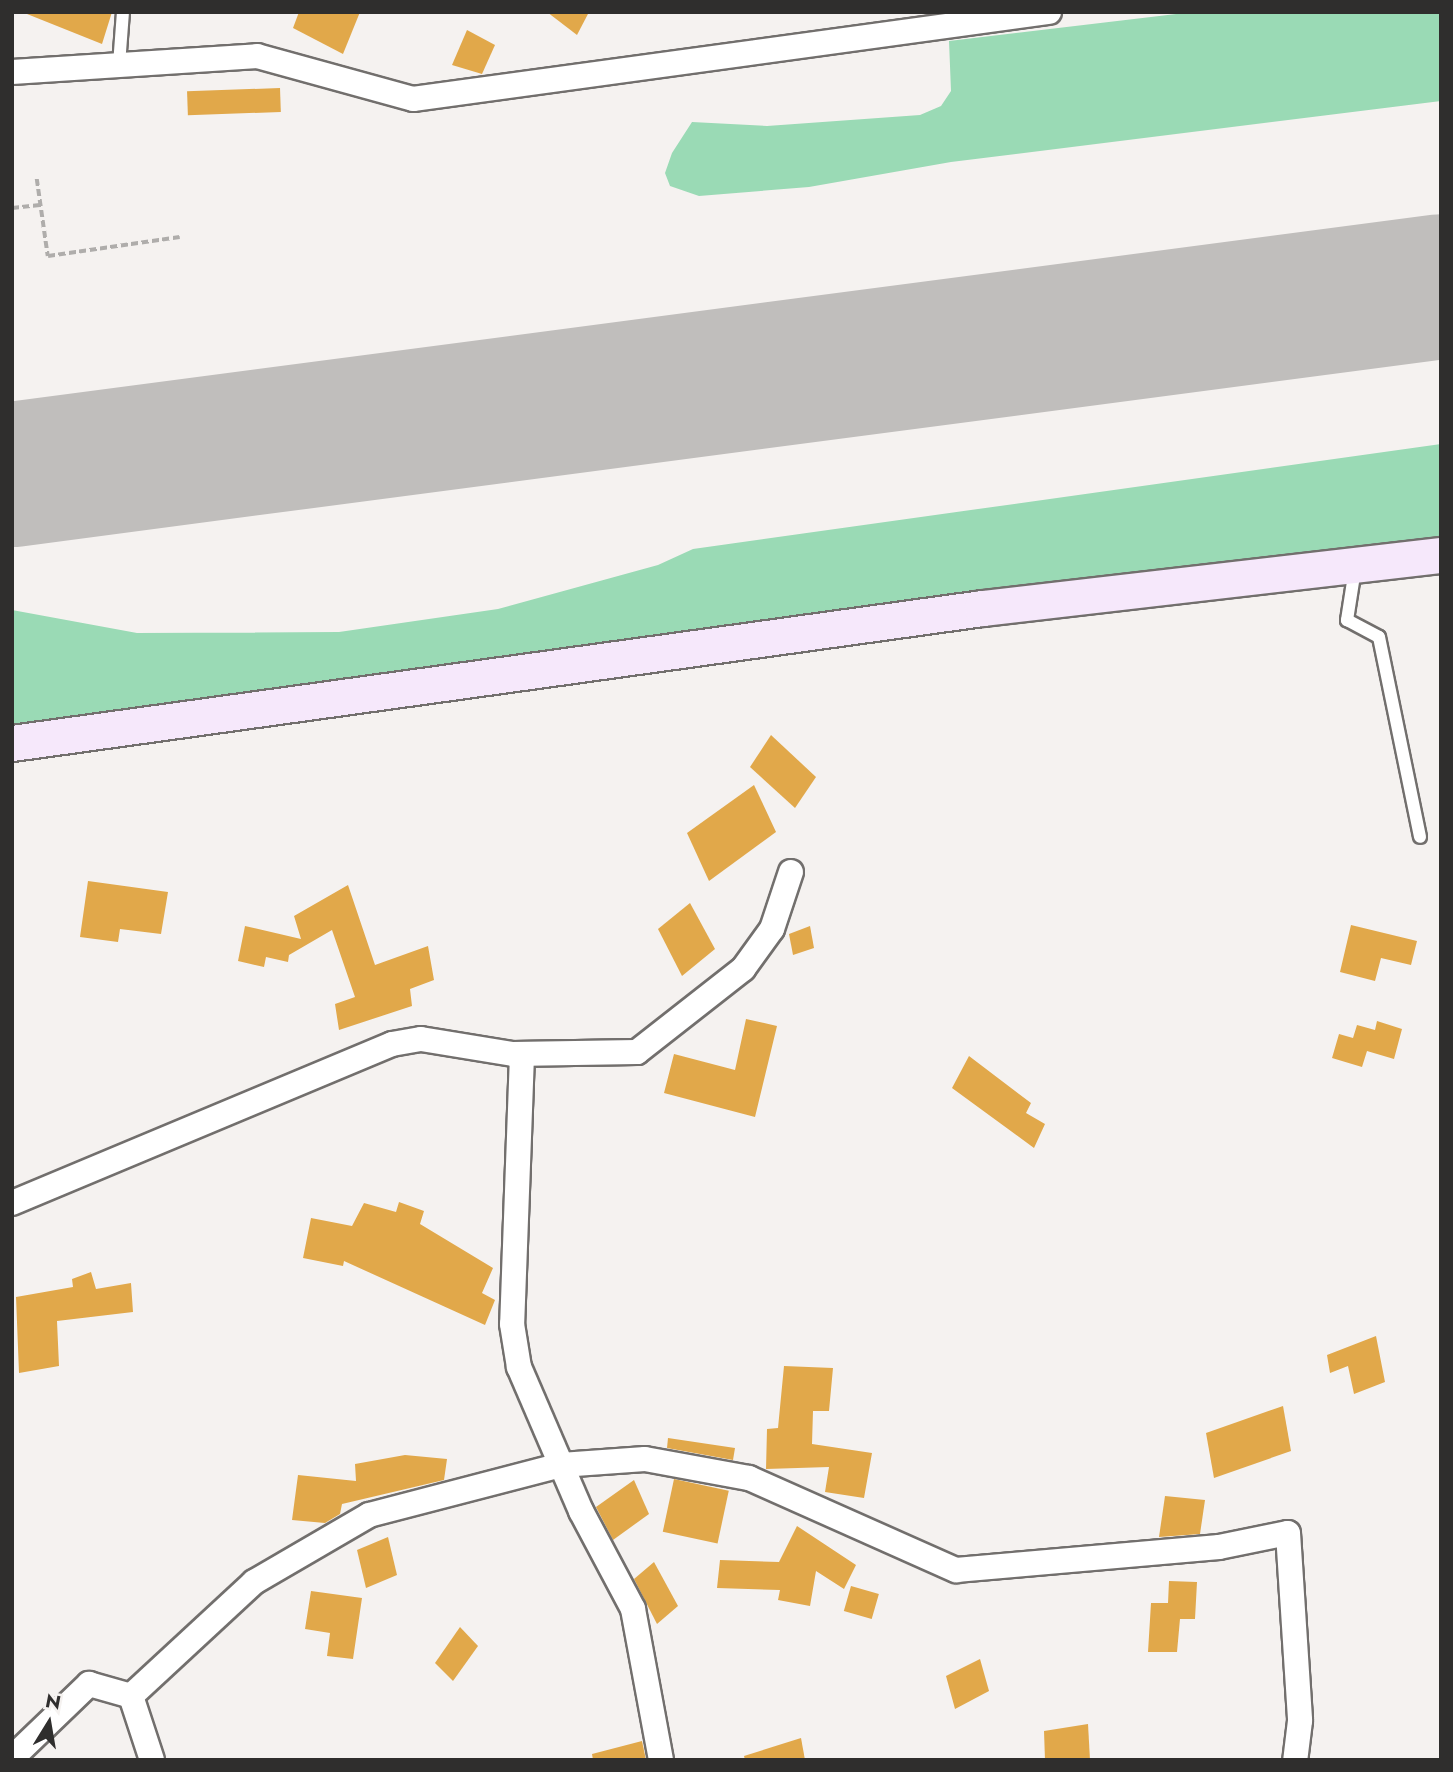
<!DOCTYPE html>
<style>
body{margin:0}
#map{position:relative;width:1453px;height:1772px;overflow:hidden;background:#f5f2f0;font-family:Jost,sans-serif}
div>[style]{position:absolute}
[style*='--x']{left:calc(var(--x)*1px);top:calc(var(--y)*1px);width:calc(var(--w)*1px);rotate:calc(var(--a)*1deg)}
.green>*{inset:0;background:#9adab5}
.runway>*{height:145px;margin:-72.5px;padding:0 72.5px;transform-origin:72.5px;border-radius:72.5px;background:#c0bebc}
.building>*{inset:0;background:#e1a84a;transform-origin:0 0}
.path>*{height:3.5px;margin-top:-1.75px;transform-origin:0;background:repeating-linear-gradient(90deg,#afadab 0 7px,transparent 0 10.5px)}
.roads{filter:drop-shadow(2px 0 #726f6d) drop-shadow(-2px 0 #726f6d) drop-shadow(0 2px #726f6d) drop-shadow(0 -2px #726f6d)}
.lane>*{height:12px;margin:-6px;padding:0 6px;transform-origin:6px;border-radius:6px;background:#fff}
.street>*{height:24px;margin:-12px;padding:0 12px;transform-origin:12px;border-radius:12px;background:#fff}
.secondary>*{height:35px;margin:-17.5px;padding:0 17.5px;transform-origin:17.5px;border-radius:17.5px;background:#f6e8fb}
span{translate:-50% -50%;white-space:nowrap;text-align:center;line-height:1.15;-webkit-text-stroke:7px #f5f2f0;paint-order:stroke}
.frame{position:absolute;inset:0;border:14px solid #2f2e2d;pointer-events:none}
.north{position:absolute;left:14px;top:1688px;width:70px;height:70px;-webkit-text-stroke:5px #f5f2f0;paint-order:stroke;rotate:11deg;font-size:19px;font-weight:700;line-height:28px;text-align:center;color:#2f2e2d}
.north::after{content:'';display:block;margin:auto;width:24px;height:32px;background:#2f2e2d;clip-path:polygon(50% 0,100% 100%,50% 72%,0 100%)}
</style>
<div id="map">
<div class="green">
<i style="clip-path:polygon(1193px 12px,1441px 12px,1441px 101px,951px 162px,809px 187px,699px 196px,670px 186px,665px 173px,672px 153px,692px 122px,767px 126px,920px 115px,941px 106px,951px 91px,949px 41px)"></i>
<i style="clip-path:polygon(1441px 444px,1441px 545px,12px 730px,12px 610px,137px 633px,339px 632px,498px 609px,658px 565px,693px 549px)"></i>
</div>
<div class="runway">
<i style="--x:12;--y:474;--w:1441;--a:-7.49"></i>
</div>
<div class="building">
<i style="clip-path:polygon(22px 12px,112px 12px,102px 44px)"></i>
<i style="clip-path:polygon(299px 12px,360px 12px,343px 54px,293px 28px)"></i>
<i style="clip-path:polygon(547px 12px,589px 12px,577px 35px)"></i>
<i style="clip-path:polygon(467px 30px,495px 45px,482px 74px,452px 65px)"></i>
<i style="left:280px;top:88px;width:24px;height:93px;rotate:88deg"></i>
<i style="clip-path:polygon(771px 735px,816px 777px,795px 808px,750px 767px)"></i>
<i style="clip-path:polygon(754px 785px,776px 832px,709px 881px,687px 833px)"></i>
<i style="clip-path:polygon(88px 881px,168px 892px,161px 934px,120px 929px,118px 942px,80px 937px)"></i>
<i style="clip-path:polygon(348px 885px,375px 965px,428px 946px,434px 980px,410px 989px,412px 1006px,339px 1030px,335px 1004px,355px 997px,332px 930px,289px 955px,288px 962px,266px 957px,264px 967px,238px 961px,245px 926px,301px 939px,294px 916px)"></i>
<i style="clip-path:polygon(690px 903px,715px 949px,682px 976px,658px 929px)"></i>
<i style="clip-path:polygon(1351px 925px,1417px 941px,1411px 965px,1381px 958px,1375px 981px,1340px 972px)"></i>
<i style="clip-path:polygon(810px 926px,814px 948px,793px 955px,789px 934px)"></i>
<i style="clip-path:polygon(746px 1019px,777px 1026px,755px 1117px,664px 1093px,674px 1054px,735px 1070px)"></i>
<i style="clip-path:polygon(1377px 1021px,1402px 1029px,1394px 1059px,1367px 1051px,1362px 1067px,1332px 1058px,1339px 1034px,1353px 1038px,1357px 1025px,1375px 1030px)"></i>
<i style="clip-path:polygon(969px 1056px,1031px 1103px,1026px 1113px,1045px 1124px,1034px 1148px,952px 1088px)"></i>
<i style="clip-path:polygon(399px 1202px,424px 1211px,420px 1224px,493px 1268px,482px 1293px,495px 1300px,485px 1325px,344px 1261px,343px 1266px,303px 1258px,311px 1218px,352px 1226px,364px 1203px,396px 1212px)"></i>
<i style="clip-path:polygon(91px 1272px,96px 1289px,131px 1283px,133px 1312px,57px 1321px,59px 1366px,19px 1373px,16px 1297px,73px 1287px,72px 1279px)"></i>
<i style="clip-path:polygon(1376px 1336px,1385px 1382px,1354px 1394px,1348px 1366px,1330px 1373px,1327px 1355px)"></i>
<i style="clip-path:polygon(784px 1366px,833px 1368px,829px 1411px,813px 1411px,812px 1444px,872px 1453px,864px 1498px,825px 1492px,829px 1467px,766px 1469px,767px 1429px,778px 1428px)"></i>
<i style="clip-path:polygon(1283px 1406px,1291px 1451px,1214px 1478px,1206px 1433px)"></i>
<i style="clip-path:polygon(668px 1438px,735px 1448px,733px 1460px,667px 1448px)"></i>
<i style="clip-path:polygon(405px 1455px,447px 1459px,444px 1480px,342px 1504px,340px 1514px,325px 1523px,292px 1520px,298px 1475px,356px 1481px,355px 1464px)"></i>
<i style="left:674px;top:1479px;width:56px;height:54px;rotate:12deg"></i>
<i style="clip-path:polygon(634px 1480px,649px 1514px,613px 1540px,596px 1507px)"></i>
<i style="clip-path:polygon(1165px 1496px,1205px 1500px,1200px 1534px,1159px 1537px)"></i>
<i style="clip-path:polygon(797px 1526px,856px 1565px,844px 1589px,816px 1571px,810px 1606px,778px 1600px,780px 1590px,717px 1588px,720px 1560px,779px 1562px)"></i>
<i style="clip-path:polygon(388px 1537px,397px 1575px,366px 1588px,357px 1550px)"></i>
<i style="clip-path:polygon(654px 1562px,678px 1606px,657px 1624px,634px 1579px)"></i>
<i style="clip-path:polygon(1169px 1581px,1197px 1582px,1195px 1619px,1180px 1619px,1177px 1652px,1148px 1652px,1151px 1603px,1168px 1603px)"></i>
<i style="left:851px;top:1586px;width:29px;height:26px;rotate:16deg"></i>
<i style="clip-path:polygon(311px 1591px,362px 1598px,353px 1659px,327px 1656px,330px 1633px,305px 1629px)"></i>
<i style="clip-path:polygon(460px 1627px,478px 1646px,453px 1681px,435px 1663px)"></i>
<i style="clip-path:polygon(980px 1659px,989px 1691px,955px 1709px,946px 1676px)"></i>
<i style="clip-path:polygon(1088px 1724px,1090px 1760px,1045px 1760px,1044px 1731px)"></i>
<i style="clip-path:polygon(801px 1738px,805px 1760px,745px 1760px,744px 1756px)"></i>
<i style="clip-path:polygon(642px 1741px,646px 1760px,593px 1760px,592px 1754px)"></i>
</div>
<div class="path">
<i style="--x:37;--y:179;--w:78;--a:81.9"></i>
<i style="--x:48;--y:256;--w:133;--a:-8.2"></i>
<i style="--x:12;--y:208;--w:28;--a:-6"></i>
</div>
<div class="roads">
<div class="lane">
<i style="--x:119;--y:65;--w:53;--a:-85.7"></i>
<i style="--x:1355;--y:569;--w:52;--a:98.9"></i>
<i style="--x:1347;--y:620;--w:36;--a:28"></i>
<i style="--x:1379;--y:637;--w:204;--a:78.4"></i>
</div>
<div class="street">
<i style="--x:12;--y:72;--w:246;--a:-3.7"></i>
<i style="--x:257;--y:56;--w:162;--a:15.4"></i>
<i style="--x:413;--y:99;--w:642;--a:-7.79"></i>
<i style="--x:522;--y:1055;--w:269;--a:92.1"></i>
<i style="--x:512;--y:1324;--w:44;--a:80.8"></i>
<i style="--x:519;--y:1367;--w:157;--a:66.7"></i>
<i style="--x:581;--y:1511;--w:111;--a:62"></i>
<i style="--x:633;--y:1609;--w:154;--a:79.5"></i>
<i style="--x:12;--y:1203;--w:412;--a:-22.7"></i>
<i style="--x:392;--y:1044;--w:29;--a:-10"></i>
<i style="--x:421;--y:1039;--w:93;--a:9.3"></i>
<i style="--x:513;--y:1054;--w:124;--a:-0.9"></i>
<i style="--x:637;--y:1052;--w:135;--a:-38.1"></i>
<i style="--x:743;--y:969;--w:49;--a:-54.1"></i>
<i style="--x:772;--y:929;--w:60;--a:-71.6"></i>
<i style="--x:131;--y:1696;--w:67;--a:71.8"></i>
<i style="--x:12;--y:1758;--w:107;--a:-43.9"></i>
<i style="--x:89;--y:1684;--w:44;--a:15.9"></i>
<i style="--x:131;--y:1696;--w:168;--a:-42.8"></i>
<i style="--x:254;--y:1582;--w:133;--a:-30.2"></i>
<i style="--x:369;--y:1515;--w:198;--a:-14.6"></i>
<i style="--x:561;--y:1465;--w:84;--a:-4.1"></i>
<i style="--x:645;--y:1459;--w:106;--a:10.4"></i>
<i style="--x:749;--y:1478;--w:227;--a:24"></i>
<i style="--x:956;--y:1570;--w:264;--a:-5"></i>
<i style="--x:1219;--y:1547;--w:70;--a:-11.5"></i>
<i style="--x:1288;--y:1533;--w:188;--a:86.3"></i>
<i style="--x:1300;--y:1721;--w:39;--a:97"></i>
</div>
<div class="secondary">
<i style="--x:12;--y:743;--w:979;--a:-7.92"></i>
<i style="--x:982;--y:608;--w:462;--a:-6.6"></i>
</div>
</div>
<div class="frame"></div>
<div class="north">N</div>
</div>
